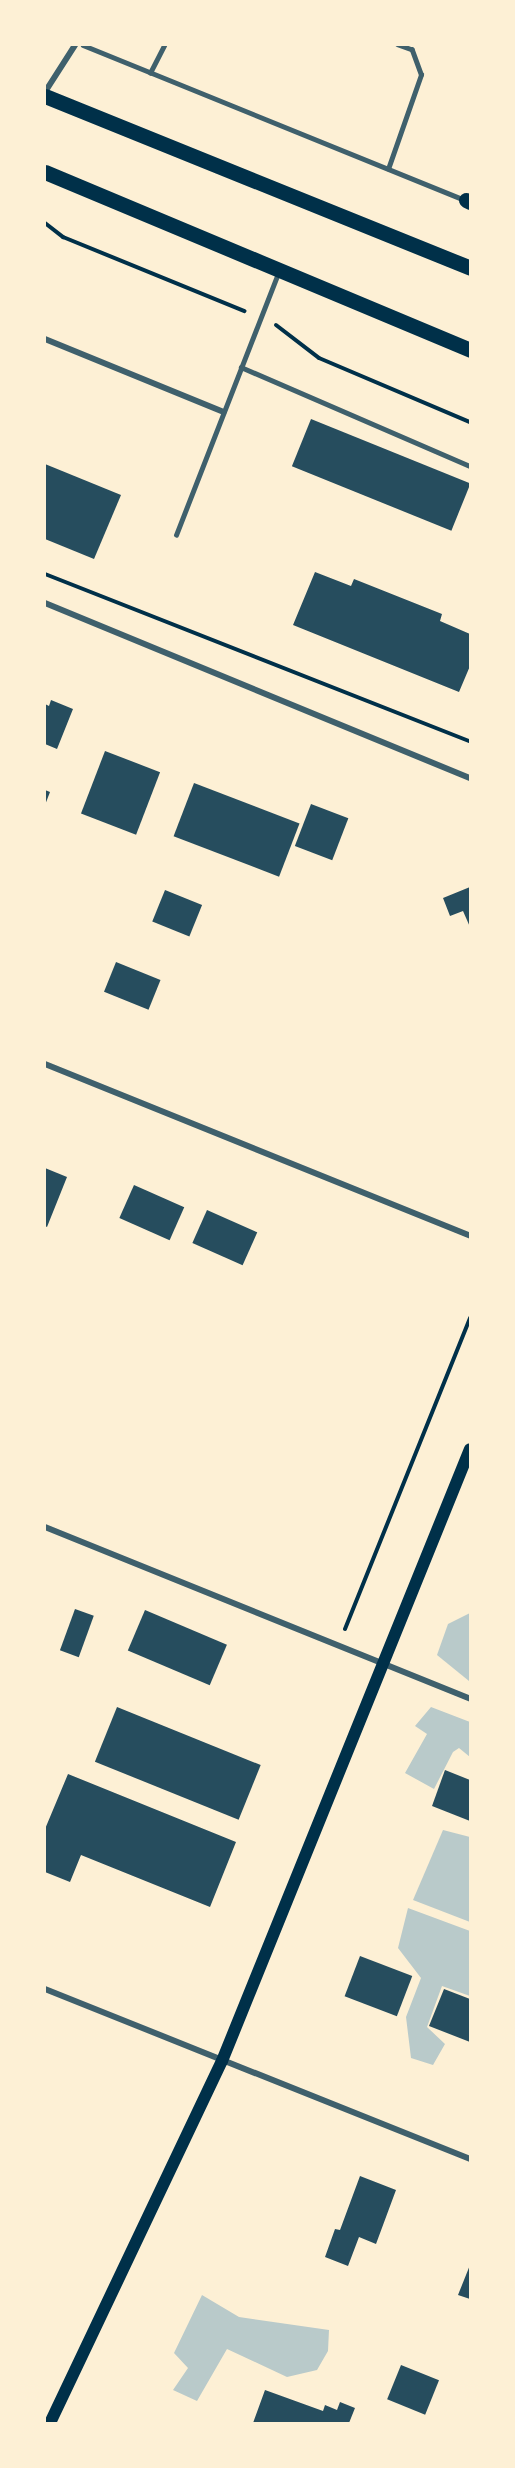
<!DOCTYPE html>
<style>
body{margin:0}
#map{position:relative;width:515px;height:2468px;overflow:hidden;background:#fdf0d5;font-family:Roboto,sans-serif}
div>[style]{position:absolute}
[style*='--x']{left:calc(var(--x)*1px);top:calc(var(--y)*1px);width:calc(var(--w)*1px);rotate:calc(var(--a)*1deg)}
.green>*{inset:0;background:#b9caca}
.building>*{inset:0;background:#264d5e;transform-origin:0 0}
.path>*{height:4px;margin:-2px;padding:0 2px;transform-origin:2px;border-radius:2px;background:#003049}
.service>*{height:4.5px;margin:-2.25px;padding:0 2.25px;transform-origin:2.25px;border-radius:2.25px;background:#3f606c}
.minor>*{height:6px;margin:-3px;padding:0 3px;transform-origin:3px;border-radius:3px;background:#3f606c}
.secondary>*{height:12px;margin:-6px;padding:0 6px;transform-origin:6px;border-radius:6px;background:#003049}
.primary>*{height:15px;margin:-7.5px;padding:0 7.5px;transform-origin:7.5px;border-radius:7.5px;background:#003049}
span{translate:-50% -50%;white-space:nowrap;text-align:center;line-height:1.15;-webkit-text-stroke:4.5px #fdf0d5;paint-order:stroke}
.frame{position:absolute;inset:0;border:46px solid #fdf0d5;pointer-events:none}
</style>
<div id="map">
<div class="green">
<div style="clip-path:polygon(470px 1613px,470px 1680px,469px 1681px,437px 1655px,448px 1624px)"></div>
<div style="clip-path:polygon(431px 1707px,470px 1722px,470px 1757px,459px 1748px,453px 1752px,434px 1789px,405px 1773px,427px 1734px,415px 1726px)"></div>
<div style="clip-path:polygon(443px 1830px,470px 1837px,470px 1922px,413px 1900px)"></div>
<div style="clip-path:polygon(408px 1908px,470px 1931px,470px 1996px,442px 1986px,427px 2027px,445px 2044px,433px 2065px,411px 2058px,406px 2017px,421px 1978px,398px 1948px)"></div>
<div style="clip-path:polygon(202px 2295px,239px 2317px,329px 2330px,328px 2351px,317px 2370px,287px 2377px,227px 2349px,197px 2401px,173px 2390px,188px 2368px,174px 2353px)"></div>
</div>
<div class="building">
<div style="left:311px;top:419px;width:172px;height:51px;rotate:22deg"></div>
<div style="clip-path:polygon(45px 464px,121px 495px,94px 559px,45px 539px)"></div>
<div style="clip-path:polygon(315px 572px,351px 586px,354px 579px,442px 614px,440px 621px,470px 634px,470px 666px,459px 692px,293px 625px)"></div>
<div style="clip-path:polygon(51px 700px,73px 709px,57px 749px,45px 744px,45px 704px,49px 706px)"></div>
<div style="left:105px;top:751px;width:59px;height:67px;rotate:21deg"></div>
<div style="left:194px;top:783px;width:113px;height:57px;rotate:21deg"></div>
<div style="clip-path:polygon(45px 790px,50px 792px,45px 805px)"></div>
<div style="left:311px;top:804px;width:40px;height:45px;rotate:21deg"></div>
<div style="clip-path:polygon(470px 887px,470px 927px,463px 911px,450px 916px,443px 898px)"></div>
<div style="left:165px;top:890px;width:40px;height:34px;rotate:22deg"></div>
<div style="left:116px;top:962px;width:48px;height:32px;rotate:22deg"></div>
<div style="clip-path:polygon(45px 1168px,67px 1177px,47px 1227px,45px 1226px)"></div>
<div style="left:134px;top:1185px;width:55px;height:36px;rotate:24deg"></div>
<div style="left:207px;top:1210px;width:55px;height:36px;rotate:24deg"></div>
<div style="left:75px;top:1609px;width:20px;height:44px;rotate:20deg"></div>
<div style="left:145px;top:1610px;width:89px;height:44px;rotate:23deg"></div>
<div style="left:117px;top:1707px;width:155px;height:59px;rotate:22deg"></div>
<div style="clip-path:polygon(445px 1770px,470px 1780px,470px 1821px,432px 1806px)"></div>
<div style="clip-path:polygon(68px 1774px,236px 1842px,210px 1907px,81px 1855px,70px 1882px,45px 1872px,45px 1829px)"></div>
<div style="left:360px;top:1956px;width:56px;height:43px;rotate:21deg"></div>
<div style="clip-path:polygon(444px 1989px,470px 1999px,470px 2042px,429px 2026px)"></div>
<div style="clip-path:polygon(360px 2176px,396px 2190px,376px 2244px,359px 2237px,348px 2266px,325px 2257px,335px 2229px,340px 2230px)"></div>
<div style="clip-path:polygon(470px 2265px,470px 2299px,458px 2295px)"></div>
<div style="left:401px;top:2365px;width:41px;height:37px;rotate:22deg"></div>
<div style="clip-path:polygon(265px 2390px,323px 2411px,325px 2405px,337px 2410px,340px 2402px,355px 2408px,349px 2423px,253px 2423px)"></div>
</div>
<div class="path">
<div style="--x:45;--y:223;--w:23;--a:38"></div>
<div style="--x:63;--y:237;--w:196;--a:22.2"></div>
<div style="--x:276;--y:325;--w:54;--a:37.5"></div>
<div style="--x:319;--y:358;--w:164;--a:23"></div>
<div style="--x:45;--y:574;--w:457;--a:21.5"></div>
<div style="--x:345;--y:1629;--w:335;--a:-68.1"></div>
</div>
<div class="service">
<div style="--x:83;--y:45;--w:410;--a:22.1"></div>
<div style="--x:150;--y:73;--w:31;--a:-63"></div>
<div style="--x:388;--y:169;--w:100;--a:-70.7"></div>
<div style="--x:421;--y:75;--w:27;--a:-110"></div>
<div style="--x:412;--y:50;--w:15;--a:-160"></div>
<div style="--x:241;--y:367;--w:249;--a:23.4"></div>
<div style="--x:176;--y:535;--w:281;--a:-68.7"></div>
</div>
<div class="minor">
<div style="--x:45;--y:92;--w:56;--a:-57.4"></div>
<div style="--x:45;--y:339;--w:193;--a:22.2"></div>
<div style="--x:45;--y:603;--w:460;--a:22.4"></div>
<div style="--x:45;--y:1064;--w:458;--a:22"></div>
<div style="--x:45;--y:1527;--w:458;--a:22"></div>
<div style="--x:45;--y:1989;--w:458;--a:21.8"></div>
</div>
<div class="secondary">
<div style="--x:50;--y:2423;--w:401;--a:-64.6"></div>
<div style="--x:222;--y:2061;--w:660;--a:-67.94"></div>
</div>
<div class="primary">
<div style="--x:45;--y:96;--w:458;--a:22"></div>
<div style="--x:45;--y:172;--w:461;--a:22.7"></div>
<div style="--x:466;--y:200;--w:4;--a:27"></div>
</div>
<div class="frame"></div>
</div>
